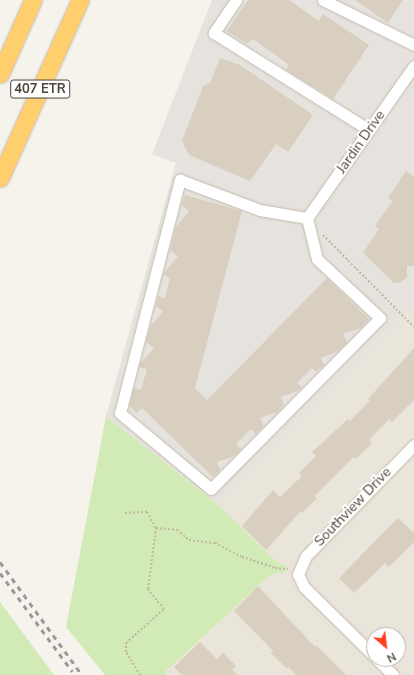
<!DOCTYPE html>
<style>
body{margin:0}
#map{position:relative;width:414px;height:675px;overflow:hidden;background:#f6f3ec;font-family:"Nunito Sans",sans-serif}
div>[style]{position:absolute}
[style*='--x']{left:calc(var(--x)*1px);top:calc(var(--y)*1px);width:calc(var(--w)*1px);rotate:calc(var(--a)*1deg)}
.residential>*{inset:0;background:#eae5da}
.industrial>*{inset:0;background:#e6e2dd}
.green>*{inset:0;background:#d2eab5}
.building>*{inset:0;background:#d8cfc1}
.path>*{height:2px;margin-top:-1px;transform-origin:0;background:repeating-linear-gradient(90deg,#c4b79f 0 2px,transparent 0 4px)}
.roads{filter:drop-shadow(0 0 1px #c2bbae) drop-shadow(0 0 1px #c2bbae)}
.minor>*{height:11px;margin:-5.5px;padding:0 5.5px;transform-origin:5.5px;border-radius:5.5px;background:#fff}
.highway>*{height:17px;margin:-8.5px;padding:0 8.5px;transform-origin:8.5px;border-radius:8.5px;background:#ffcf6e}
.rail>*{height:3px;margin-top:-1.5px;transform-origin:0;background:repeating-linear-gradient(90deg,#9a9a9a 0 5px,transparent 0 10px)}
span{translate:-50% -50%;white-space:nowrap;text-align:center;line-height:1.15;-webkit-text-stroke:4px #fff;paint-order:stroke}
.shield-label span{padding:1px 3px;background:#fff;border:1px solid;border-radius:3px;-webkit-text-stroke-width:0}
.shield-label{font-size:13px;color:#4b4439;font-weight:700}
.street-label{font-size:14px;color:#4b4439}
.north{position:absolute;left:366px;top:627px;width:40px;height:40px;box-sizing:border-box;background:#fff;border:1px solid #b7b4b0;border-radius:50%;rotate:152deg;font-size:11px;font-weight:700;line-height:16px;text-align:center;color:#4b4439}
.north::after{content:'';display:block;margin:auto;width:14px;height:18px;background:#fc3f1d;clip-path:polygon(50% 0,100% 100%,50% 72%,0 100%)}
</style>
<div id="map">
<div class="residential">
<div style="clip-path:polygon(evenodd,414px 304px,414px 675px,166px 675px,166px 671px,270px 575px,285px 571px,286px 565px,277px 562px,216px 503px,414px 304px,374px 635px,398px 635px,398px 659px,374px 659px,374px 635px)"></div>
</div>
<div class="industrial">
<div style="clip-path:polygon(212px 0,414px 0,414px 304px,216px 503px,106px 416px,176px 163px,152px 154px)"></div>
</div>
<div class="green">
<div style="clip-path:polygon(106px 416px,216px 503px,277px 562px,286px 565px,285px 572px,270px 575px,166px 671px,166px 675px,105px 675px,66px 627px)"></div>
<div style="clip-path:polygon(0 602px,54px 675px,0 675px)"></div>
</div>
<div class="building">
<div style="clip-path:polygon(248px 0,289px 0,319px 21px,323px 14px,369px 45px,333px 99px,286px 70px,289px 65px,253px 39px,247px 44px,227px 31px)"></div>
<div style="clip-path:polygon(355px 0,403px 0,388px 23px)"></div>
<div style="clip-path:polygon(220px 58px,240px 65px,313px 115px,288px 152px,276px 144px,250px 181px,189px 155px,182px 141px,203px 86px,210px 83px)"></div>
<div style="clip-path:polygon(406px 171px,414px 177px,414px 266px,407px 266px,407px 277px,400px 283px,394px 283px,363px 253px,379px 229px,375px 226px,393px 201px,388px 198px)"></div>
<div style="clip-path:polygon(185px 195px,242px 211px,195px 388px,207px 400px,327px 278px,369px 319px,361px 328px,343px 334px,347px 342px,338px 351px,321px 358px,324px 365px,316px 372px,312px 368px,297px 383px,302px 387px,298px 391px,281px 397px,284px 405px,277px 412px,260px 418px,263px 426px,256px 434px,251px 429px,236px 444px,241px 449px,234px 456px,217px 462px,220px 470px,213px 477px,142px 408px,137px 413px,130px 406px,134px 388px,141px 390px,147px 369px,139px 367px,139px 365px,154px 348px,146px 342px,150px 327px,163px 311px,156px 306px,158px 296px,165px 298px,170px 278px,163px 274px,178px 256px,170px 250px,176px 227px,189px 211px,182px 205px)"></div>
<div style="clip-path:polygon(414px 348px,414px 400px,392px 422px,389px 419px,369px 440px,372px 443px,356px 459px,354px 457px,315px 496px,317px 498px,302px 513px,300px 512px,266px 550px,242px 526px,273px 490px,280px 497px,302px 476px,299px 473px,316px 456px,312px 452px,348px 419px,350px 421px,370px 400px,368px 399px)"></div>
<div style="clip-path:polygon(398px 518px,414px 533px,414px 542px,389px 567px,385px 563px,354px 593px,339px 578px)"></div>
<div style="clip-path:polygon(258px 586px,315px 647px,316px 645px,346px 675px,296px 675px,288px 667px,287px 669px,271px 653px,273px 651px,234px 611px)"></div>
<div style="clip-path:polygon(200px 642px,217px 659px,223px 653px,236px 666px,232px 670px,238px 675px,182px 675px,174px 667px)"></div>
</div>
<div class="path">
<div style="--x:323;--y:235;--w:129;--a:45.3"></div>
<div style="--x:125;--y:513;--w:22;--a:-3"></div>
<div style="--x:147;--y:512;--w:18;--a:61"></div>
<div style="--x:156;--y:528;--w:21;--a:5"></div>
<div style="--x:177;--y:530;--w:16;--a:40"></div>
<div style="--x:189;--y:540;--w:26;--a:7"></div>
<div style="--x:215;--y:543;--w:30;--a:27"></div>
<div style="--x:242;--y:557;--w:35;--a:18"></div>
<div style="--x:275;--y:568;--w:13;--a:4"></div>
<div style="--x:140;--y:675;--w:27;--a:-121"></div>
<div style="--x:126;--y:652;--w:9;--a:-90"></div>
<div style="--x:126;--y:643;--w:51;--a:-41.8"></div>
<div style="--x:164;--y:609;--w:26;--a:-129"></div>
<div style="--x:148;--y:589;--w:62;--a:-82.5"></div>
</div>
<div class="roads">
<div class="minor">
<div style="--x:236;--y:0;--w:40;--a:124"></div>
<div style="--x:214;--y:33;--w:183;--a:32"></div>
<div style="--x:323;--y:0;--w:102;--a:26.3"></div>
<div style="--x:180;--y:180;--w:85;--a:20.6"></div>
<div style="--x:260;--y:210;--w:48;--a:9.7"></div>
<div style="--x:307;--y:218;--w:42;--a:76.3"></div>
<div style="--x:317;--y:259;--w:86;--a:43.1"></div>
<div style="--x:380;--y:318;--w:240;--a:134.7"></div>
<div style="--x:211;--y:489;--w:119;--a:-140.1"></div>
<div style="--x:120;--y:413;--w:241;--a:-75.6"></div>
<div style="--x:307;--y:218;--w:186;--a:-54.9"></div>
<div style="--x:374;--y:656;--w:98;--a:-135.4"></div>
<div style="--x:304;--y:587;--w:14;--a:-115"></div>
<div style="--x:298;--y:574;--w:20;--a:-66"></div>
<div style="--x:306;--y:556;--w:155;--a:-45.8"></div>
<div style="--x:377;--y:659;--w:23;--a:45"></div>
</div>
<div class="highway">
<div style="--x:0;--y:74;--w:81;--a:-66"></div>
<div style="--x:0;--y:178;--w:195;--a:-65.8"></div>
</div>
</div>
<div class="rail">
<div style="--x:0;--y:562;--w:140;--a:54"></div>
<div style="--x:0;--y:573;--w:122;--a:53.7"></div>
</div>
<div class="shield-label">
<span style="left:40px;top:89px">407 ETR</span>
</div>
<div class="street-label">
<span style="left:361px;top:142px;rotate:-55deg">Jardin Drive</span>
<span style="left:353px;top:507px;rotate:-46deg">Southview Drive</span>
</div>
<div class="north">N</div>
</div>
